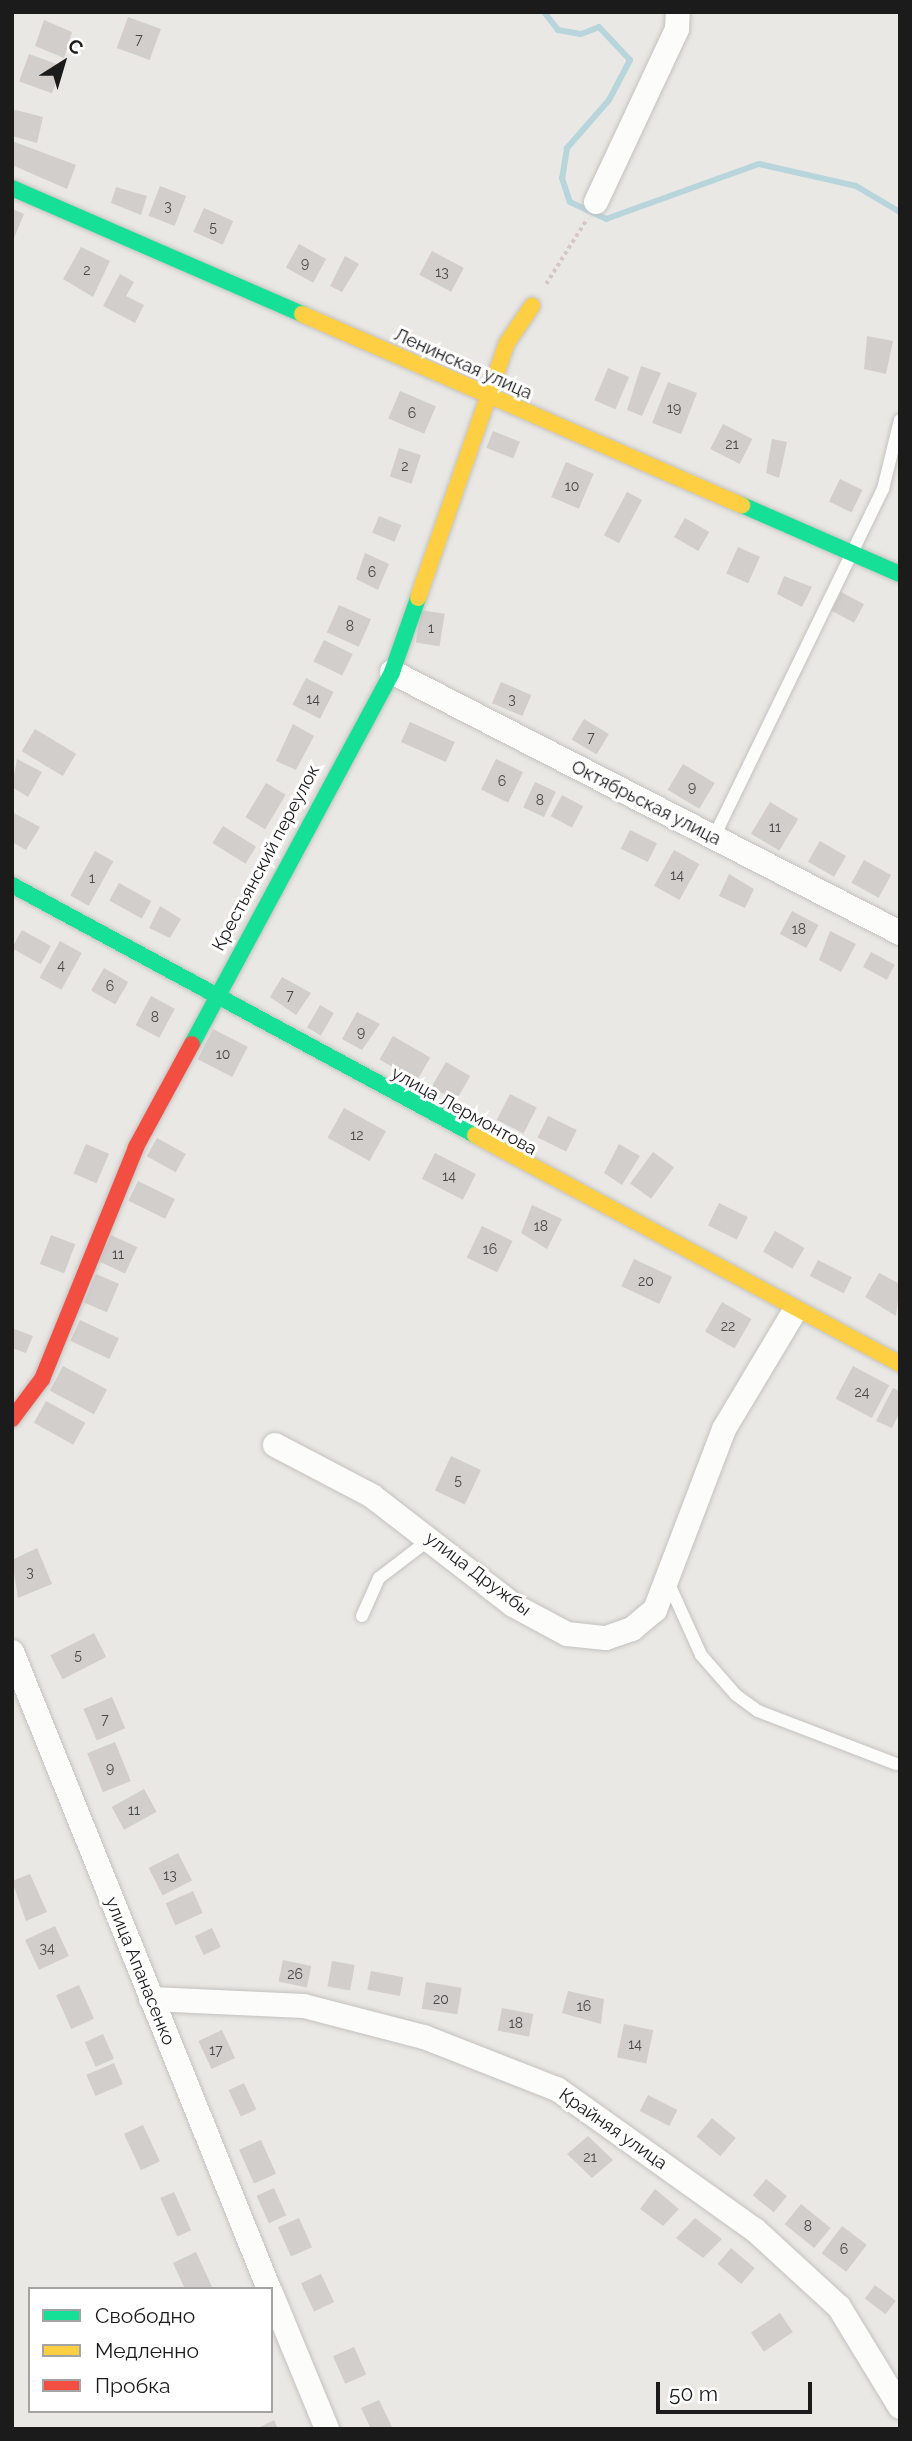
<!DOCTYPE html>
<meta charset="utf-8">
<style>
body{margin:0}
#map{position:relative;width:912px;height:2441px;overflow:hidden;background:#eae8e4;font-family:Raleway,sans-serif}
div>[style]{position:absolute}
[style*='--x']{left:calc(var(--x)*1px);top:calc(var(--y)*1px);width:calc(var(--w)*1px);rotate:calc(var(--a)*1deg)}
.stream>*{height:6px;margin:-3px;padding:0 3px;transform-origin:3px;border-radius:3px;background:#b8d5dc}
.building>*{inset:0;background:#d1cecb;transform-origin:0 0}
.path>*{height:3.5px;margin-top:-1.75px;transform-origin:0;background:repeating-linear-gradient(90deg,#d4c7c5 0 3.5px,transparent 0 7px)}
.roads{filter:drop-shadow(0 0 2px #c2c2c0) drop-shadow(0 0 2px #c2c2c0)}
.lane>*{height:12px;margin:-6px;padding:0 6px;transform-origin:6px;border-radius:6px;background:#fcfcfb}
.street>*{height:24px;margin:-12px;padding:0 12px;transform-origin:12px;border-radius:12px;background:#fcfcfb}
.fast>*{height:16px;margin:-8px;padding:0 8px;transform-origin:8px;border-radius:8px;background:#16e098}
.slow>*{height:16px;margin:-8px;padding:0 8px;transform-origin:8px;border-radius:8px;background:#ffcf43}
.jam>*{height:16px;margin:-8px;padding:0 8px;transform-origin:8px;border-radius:8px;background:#f24e42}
span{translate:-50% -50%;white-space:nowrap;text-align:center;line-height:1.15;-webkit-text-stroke:6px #fff;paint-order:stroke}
.number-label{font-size:14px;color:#484847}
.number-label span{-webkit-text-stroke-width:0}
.street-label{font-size:18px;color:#1b1b1b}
.frame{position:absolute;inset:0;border:14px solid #1b1b1b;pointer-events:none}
.legend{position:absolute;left:28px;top:2287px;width:245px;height:126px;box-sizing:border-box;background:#fff;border:2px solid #a4a4a4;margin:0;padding:9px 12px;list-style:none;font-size:21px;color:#1b1b1b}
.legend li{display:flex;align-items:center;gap:14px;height:35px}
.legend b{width:35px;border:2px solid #a4a4a4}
.north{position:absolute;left:28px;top:28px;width:70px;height:70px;-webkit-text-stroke:5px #fff;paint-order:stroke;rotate:37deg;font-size:19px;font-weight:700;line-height:28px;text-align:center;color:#1b1b1b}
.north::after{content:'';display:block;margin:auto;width:24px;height:32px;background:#1b1b1b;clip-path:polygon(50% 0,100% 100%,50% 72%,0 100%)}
.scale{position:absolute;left:656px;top:2382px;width:156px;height:32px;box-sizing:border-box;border:4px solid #1b1b1b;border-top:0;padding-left:9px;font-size:21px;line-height:24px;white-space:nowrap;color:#1b1b1b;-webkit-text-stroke:5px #fff;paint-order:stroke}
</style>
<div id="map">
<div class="stream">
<div style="--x:544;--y:12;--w:23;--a:52"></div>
<div style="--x:558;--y:30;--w:23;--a:10"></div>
<div style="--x:581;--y:34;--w:19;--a:-21"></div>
<div style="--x:599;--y:27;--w:45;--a:46.8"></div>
<div style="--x:630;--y:60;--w:45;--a:117.7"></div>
<div style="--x:609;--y:100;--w:64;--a:131.2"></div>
<div style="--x:567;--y:148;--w:30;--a:99"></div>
<div style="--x:562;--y:178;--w:25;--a:72"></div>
<div style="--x:570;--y:202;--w:40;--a:25"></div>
<div style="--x:606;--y:219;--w:163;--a:-19.8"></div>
<div style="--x:759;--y:164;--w:99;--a:12.8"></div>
<div style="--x:856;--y:186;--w:51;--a:30.6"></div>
</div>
<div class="building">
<div style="left:128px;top:17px;width:35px;height:33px;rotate:20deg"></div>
<div style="clip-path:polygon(44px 20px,72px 32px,64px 58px,35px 46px)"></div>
<div style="left:29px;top:54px;width:35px;height:29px;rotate:20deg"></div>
<div style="clip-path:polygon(12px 109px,43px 117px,37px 143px,12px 136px)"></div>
<div style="clip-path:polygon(12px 141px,76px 165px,67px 189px,12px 165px)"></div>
<div style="left:160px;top:186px;width:28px;height:32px;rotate:21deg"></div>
<div style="clip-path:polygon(116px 187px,147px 196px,141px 215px,111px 203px)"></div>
<div style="left:204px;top:208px;width:32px;height:26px;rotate:24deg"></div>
<div style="clip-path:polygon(12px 209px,24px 214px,12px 243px)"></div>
<div style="left:299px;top:244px;width:31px;height:27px;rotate:29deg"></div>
<div style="clip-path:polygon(81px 247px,110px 261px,93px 297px,63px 279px)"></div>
<div style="left:432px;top:251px;width:36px;height:27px;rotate:28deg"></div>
<div style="clip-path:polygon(345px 256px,359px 264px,342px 292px,330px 286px)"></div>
<div style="clip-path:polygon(120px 274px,134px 282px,126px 296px,144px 305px,135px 323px,103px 306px)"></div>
<div style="clip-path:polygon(867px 336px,893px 341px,886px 374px,864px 369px)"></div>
<div style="clip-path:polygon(641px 366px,661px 373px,642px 416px,627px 410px)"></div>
<div style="left:608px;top:368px;width:23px;height:35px;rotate:23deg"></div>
<div style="left:668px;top:382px;width:31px;height:44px;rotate:21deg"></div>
<div style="left:400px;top:391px;width:39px;height:30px;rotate:23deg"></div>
<div style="left:723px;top:424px;width:33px;height:28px;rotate:27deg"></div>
<div style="left:493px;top:431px;width:29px;height:18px;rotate:22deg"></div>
<div style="clip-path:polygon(772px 439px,787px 442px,779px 478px,766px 473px)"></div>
<div style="left:399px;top:448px;width:23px;height:30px;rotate:18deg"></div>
<div style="left:566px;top:462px;width:30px;height:38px;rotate:23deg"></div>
<div style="left:840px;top:479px;width:25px;height:25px;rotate:26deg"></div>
<div style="left:627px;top:492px;width:17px;height:49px;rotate:28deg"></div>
<div style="left:379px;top:516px;width:24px;height:18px;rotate:22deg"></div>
<div style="left:685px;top:518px;width:28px;height:22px;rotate:30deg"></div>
<div style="left:738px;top:547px;width:24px;height:29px;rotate:24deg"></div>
<div style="clip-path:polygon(365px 553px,389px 564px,378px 590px,356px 579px)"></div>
<div style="clip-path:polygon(784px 576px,812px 587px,802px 607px,777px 594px)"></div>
<div style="left:841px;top:592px;width:26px;height:21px;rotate:28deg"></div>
<div style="left:339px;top:605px;width:35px;height:30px;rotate:24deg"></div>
<div style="left:421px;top:610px;width:24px;height:33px;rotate:9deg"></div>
<div style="left:324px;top:640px;width:32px;height:24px;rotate:26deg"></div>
<div style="left:306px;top:678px;width:31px;height:30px;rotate:27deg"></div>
<div style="left:501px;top:682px;width:33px;height:23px;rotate:23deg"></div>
<div style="left:584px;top:719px;width:29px;height:24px;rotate:31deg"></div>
<div style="left:410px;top:722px;width:49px;height:22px;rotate:24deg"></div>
<div style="clip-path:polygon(293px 724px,314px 736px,296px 770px,276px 761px)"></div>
<div style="left:35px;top:729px;width:48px;height:26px;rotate:31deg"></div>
<div style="clip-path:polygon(17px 759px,42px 772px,28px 797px,12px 787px)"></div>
<div style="left:496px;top:759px;width:30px;height:34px;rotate:26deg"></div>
<div style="left:683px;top:764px;width:37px;height:30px;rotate:31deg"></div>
<div style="left:535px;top:782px;width:23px;height:28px;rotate:25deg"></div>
<div style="left:266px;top:783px;width:23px;height:40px;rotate:31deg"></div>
<div style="left:562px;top:795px;width:24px;height:24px;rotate:28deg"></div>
<div style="left:770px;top:802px;width:33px;height:37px;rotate:31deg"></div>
<div style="clip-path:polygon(12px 812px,40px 827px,26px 850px,12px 842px)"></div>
<div style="left:223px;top:826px;width:39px;height:20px;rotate:32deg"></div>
<div style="left:630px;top:830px;width:30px;height:21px;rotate:26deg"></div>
<div style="left:820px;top:841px;width:30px;height:24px;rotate:30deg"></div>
<div style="left:674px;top:850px;width:29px;height:41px;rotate:29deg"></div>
<div style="left:95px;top:851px;width:21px;height:51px;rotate:29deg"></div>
<div style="left:864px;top:860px;width:31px;height:26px;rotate:29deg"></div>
<div style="clip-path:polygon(729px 874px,754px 889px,745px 908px,719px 896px)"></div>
<div style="left:119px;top:883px;width:37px;height:20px;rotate:29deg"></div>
<div style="clip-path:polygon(160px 906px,181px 919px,170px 938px,149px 928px)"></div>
<div style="left:792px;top:911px;width:30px;height:26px;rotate:28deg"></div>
<div style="left:22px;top:930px;width:33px;height:21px;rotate:29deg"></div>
<div style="clip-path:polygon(830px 931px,856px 944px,841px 972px,819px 960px)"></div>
<div style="left:60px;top:941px;width:25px;height:42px;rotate:29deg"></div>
<div style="left:871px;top:952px;width:27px;height:17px;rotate:28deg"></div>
<div style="left:104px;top:968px;width:28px;height:26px;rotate:30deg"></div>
<div style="clip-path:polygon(282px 977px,311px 993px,296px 1015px,270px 997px)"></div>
<div style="left:151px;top:996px;width:27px;height:33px;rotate:28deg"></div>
<div style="left:320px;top:1005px;width:16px;height:26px;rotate:30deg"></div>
<div style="clip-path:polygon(357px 1012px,380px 1024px,362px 1050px,342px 1039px)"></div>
<div style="left:213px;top:1029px;width:39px;height:34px;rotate:27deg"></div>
<div style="left:393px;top:1036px;width:43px;height:27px;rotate:30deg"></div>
<div style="left:446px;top:1062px;width:28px;height:29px;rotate:30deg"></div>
<div style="left:510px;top:1094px;width:30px;height:29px;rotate:27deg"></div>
<div style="left:344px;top:1108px;width:48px;height:34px;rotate:29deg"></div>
<div style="left:548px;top:1116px;width:32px;height:24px;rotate:26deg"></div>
<div style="left:157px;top:1138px;width:33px;height:21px;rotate:29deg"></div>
<div style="left:86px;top:1144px;width:25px;height:32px;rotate:23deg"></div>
<div style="clip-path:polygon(619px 1144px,640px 1156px,622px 1185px,604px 1173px)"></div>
<div style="left:653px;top:1152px;width:26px;height:39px;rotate:36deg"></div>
<div style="left:435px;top:1153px;width:46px;height:29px;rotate:27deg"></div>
<div style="left:138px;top:1181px;width:41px;height:22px;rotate:26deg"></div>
<div style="left:719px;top:1203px;width:32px;height:25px;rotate:26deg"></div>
<div style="clip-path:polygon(532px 1205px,562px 1219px,547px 1249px,521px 1233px)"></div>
<div style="left:482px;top:1226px;width:34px;height:35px;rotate:26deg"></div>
<div style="left:775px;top:1231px;width:34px;height:24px;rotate:30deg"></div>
<div style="left:51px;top:1235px;width:26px;height:31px;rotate:21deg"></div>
<div style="left:111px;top:1235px;width:29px;height:29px;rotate:25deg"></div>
<div style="left:634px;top:1259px;width:42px;height:30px;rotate:25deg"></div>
<div style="left:818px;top:1260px;width:38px;height:18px;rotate:27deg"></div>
<div style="clip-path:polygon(879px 1273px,900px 1284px,896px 1316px,865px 1297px)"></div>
<div style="left:96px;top:1274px;width:25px;height:31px;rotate:23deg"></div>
<div style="left:722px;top:1302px;width:34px;height:34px;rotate:30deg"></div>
<div style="left:80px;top:1320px;width:43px;height:23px;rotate:25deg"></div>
<div style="clip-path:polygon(12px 1328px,33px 1336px,26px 1353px,12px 1348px)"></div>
<div style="left:63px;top:1366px;width:50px;height:28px;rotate:28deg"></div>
<div style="left:853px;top:1366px;width:41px;height:37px;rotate:28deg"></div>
<div style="clip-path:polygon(893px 1388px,900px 1391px,900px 1412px,892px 1428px,876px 1421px)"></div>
<div style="left:46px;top:1401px;width:45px;height:25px;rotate:29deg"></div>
<div style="left:451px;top:1456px;width:33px;height:38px;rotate:25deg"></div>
<div style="clip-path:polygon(37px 1548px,52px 1584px,18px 1598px,12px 1560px)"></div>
<div style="left:94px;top:1633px;width:27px;height:49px;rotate:63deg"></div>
<div style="left:112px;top:1697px;width:34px;height:31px;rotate:67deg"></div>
<div style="left:115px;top:1742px;width:42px;height:30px;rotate:68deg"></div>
<div style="left:144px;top:1789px;width:26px;height:37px;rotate:61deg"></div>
<div style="left:178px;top:1853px;width:31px;height:33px;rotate:63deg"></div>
<div style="clip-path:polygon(30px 1874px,47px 1912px,26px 1921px,12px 1881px)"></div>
<div style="left:193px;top:1891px;width:24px;height:30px;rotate:66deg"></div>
<div style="left:55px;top:1926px;width:33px;height:33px;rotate:65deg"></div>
<div style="left:212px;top:1928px;width:21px;height:19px;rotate:65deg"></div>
<div style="left:283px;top:1960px;width:29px;height:22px;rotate:12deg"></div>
<div style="left:332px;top:1961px;width:23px;height:26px;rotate:10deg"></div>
<div style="left:371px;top:1971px;width:33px;height:19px;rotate:11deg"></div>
<div style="left:426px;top:1982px;width:36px;height:27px;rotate:9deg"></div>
<div style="left:79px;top:1985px;width:37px;height:25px;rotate:66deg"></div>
<div style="clip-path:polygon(568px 1991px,604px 1999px,601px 2024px,562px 2013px)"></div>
<div style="left:502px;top:2008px;width:32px;height:23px;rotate:11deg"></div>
<div style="left:624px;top:2024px;width:30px;height:34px;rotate:12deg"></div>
<div style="left:222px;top:2030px;width:31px;height:26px;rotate:65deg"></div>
<div style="left:103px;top:2034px;width:27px;height:20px;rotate:66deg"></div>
<div style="left:114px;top:2063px;width:23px;height:30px;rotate:67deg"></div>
<div style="left:244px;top:2083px;width:29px;height:17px;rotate:65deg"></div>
<div style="left:648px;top:2095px;width:33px;height:18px;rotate:27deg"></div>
<div style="left:712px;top:2118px;width:31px;height:24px;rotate:40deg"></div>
<div style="left:143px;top:2125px;width:40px;height:21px;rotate:65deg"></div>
<div style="clip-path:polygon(588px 2136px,613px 2160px,592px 2178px,567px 2154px)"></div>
<div style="left:261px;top:2140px;width:37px;height:24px;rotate:66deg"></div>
<div style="left:766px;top:2179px;width:27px;height:21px;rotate:39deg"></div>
<div style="left:274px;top:2188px;width:30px;height:19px;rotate:66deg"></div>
<div style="clip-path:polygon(655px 2189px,679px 2209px,663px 2226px,640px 2209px)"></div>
<div style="left:174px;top:2192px;width:42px;height:15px;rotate:66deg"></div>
<div style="left:801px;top:2204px;width:38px;height:26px;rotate:39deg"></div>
<div style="left:299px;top:2218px;width:32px;height:23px;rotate:66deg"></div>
<div style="clip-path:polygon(695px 2218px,722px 2239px,703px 2258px,676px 2238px)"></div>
<div style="left:842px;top:2226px;width:31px;height:34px;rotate:37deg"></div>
<div style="left:731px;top:2248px;width:31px;height:21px;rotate:40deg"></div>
<div style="clip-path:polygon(196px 2252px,213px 2289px,185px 2289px,173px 2263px)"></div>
<div style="left:321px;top:2274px;width:31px;height:22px;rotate:65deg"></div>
<div style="left:875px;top:2285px;width:26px;height:17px;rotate:37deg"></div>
<div style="left:780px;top:2313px;width:23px;height:35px;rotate:56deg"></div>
<div style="left:354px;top:2347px;width:30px;height:23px;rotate:66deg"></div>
<div style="clip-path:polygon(379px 2400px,393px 2429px,371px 2429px,361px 2408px)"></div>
<div style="clip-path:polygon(274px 2420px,278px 2429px,256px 2429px)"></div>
</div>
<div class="path">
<div style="--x:546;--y:284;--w:77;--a:-57.8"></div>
</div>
<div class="roads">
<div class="lane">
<div style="--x:714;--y:837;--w:387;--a:-64.1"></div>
<div style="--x:883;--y:489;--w:71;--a:-76.2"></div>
<div style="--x:669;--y:1584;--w:78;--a:65.7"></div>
<div style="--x:701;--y:1655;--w:53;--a:48.8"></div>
<div style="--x:736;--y:1695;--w:27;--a:36"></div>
<div style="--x:758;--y:1711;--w:148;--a:21"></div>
<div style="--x:362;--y:1616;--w:42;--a:-65.9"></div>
<div style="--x:379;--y:1578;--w:64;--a:-37.4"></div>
</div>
<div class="street">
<div style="--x:596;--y:202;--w:191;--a:-64.9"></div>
<div style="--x:677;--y:29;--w:17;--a:-87"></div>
<div style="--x:392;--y:672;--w:571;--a:27.19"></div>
<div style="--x:275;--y:1445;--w:110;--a:27.7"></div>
<div style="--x:372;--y:1496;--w:178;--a:37.7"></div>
<div style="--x:513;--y:1605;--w:61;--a:28.2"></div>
<div style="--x:567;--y:1634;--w:39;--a:6"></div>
<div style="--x:606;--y:1638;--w:28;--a:-19"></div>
<div style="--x:632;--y:1629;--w:30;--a:-40"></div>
<div style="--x:655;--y:1610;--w:194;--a:-69.1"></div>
<div style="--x:724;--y:1429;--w:136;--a:-59.1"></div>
<div style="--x:12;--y:1652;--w:687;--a:68.03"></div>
<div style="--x:151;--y:1999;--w:153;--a:2.6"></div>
<div style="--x:304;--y:2006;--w:124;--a:14.5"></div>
<div style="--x:424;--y:2037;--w:143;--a:21.4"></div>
<div style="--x:557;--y:2089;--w:243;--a:35.5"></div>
<div style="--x:755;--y:2230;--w:114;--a:42.5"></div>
<div style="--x:839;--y:2307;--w:117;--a:58.6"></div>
<div style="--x:271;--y:2293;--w:147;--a:67.6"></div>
</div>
<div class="fast">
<div style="--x:12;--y:188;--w:316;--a:23.5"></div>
<div style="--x:742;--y:505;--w:172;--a:23.6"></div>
<div style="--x:12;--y:885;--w:526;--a:28.37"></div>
<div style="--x:192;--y:1044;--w:422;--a:-61.7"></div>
<div style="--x:392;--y:672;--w:78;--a:-70.6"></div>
</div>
<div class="slow">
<div style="--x:302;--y:314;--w:480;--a:23.5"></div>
<div style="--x:418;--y:598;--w:270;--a:-70.8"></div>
<div style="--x:507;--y:343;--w:45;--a:-56"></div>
<div style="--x:475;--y:1135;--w:483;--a:28.3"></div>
</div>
<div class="jam">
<div style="--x:12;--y:1419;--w:50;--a:-53.1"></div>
<div style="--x:42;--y:1379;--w:250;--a:-67.9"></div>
<div style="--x:136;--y:1147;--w:117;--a:-61.5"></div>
</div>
</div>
<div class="number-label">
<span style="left:139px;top:39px">7</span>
<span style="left:168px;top:206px">3</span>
<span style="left:213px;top:227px">5</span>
<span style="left:305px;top:263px">9</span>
<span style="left:87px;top:270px">2</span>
<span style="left:442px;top:272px">13</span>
<span style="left:674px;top:408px">19</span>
<span style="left:412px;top:413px">6</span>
<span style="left:732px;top:444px">21</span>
<span style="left:405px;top:466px">2</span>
<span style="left:572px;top:486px">10</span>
<span style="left:372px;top:572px">6</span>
<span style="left:350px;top:626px">8</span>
<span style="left:431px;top:628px">1</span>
<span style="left:313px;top:699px">14</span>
<span style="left:512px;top:699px">3</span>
<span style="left:591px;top:737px">7</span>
<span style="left:502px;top:781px">6</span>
<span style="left:692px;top:787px">9</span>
<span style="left:540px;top:800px">8</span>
<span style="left:775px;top:827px">11</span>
<span style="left:677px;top:875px">14</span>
<span style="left:92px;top:878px">1</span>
<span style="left:799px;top:929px">18</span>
<span style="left:61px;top:965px">4</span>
<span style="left:110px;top:986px">6</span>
<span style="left:290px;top:995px">7</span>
<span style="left:155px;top:1017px">8</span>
<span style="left:361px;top:1032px">9</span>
<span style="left:223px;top:1054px">10</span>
<span style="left:357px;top:1135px">12</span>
<span style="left:449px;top:1176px">14</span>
<span style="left:541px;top:1226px">18</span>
<span style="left:490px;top:1249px">16</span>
<span style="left:118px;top:1254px">11</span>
<span style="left:646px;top:1281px">20</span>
<span style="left:728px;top:1326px">22</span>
<span style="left:862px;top:1392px">24</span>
<span style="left:458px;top:1480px">5</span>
<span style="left:30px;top:1572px">3</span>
<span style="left:78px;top:1655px">5</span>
<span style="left:105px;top:1719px">7</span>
<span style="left:110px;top:1768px">9</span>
<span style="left:134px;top:1810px">11</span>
<span style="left:170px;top:1875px">13</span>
<span style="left:47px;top:1948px">34</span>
<span style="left:295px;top:1974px">26</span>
<span style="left:441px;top:1999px">20</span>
<span style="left:584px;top:2006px">16</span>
<span style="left:516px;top:2023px">18</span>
<span style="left:635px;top:2044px">14</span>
<span style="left:216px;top:2050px">17</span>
<span style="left:590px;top:2157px">21</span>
<span style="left:808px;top:2226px">8</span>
<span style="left:844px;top:2249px">6</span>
</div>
<div class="street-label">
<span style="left:463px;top:364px;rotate:24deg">Ленинская улица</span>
<span style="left:646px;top:803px;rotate:27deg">Октябрьская улица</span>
<span style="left:266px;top:858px;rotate:-62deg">Крестьянский переулок</span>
<span style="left:464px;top:1111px;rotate:29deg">улица Лермонтова</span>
<span style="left:478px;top:1574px;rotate:37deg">улица Дружбы</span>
<span style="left:140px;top:1971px;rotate:68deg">улица Апанасенко</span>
<span style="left:613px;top:2129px;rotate:35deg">Крайняя улица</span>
</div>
<div class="frame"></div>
<ul class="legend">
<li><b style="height:9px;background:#16e098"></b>Свободно</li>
<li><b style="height:9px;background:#ffcf43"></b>Медленно</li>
<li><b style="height:9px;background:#f24e42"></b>Пробка</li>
</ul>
<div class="north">С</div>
<div class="scale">50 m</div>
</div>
